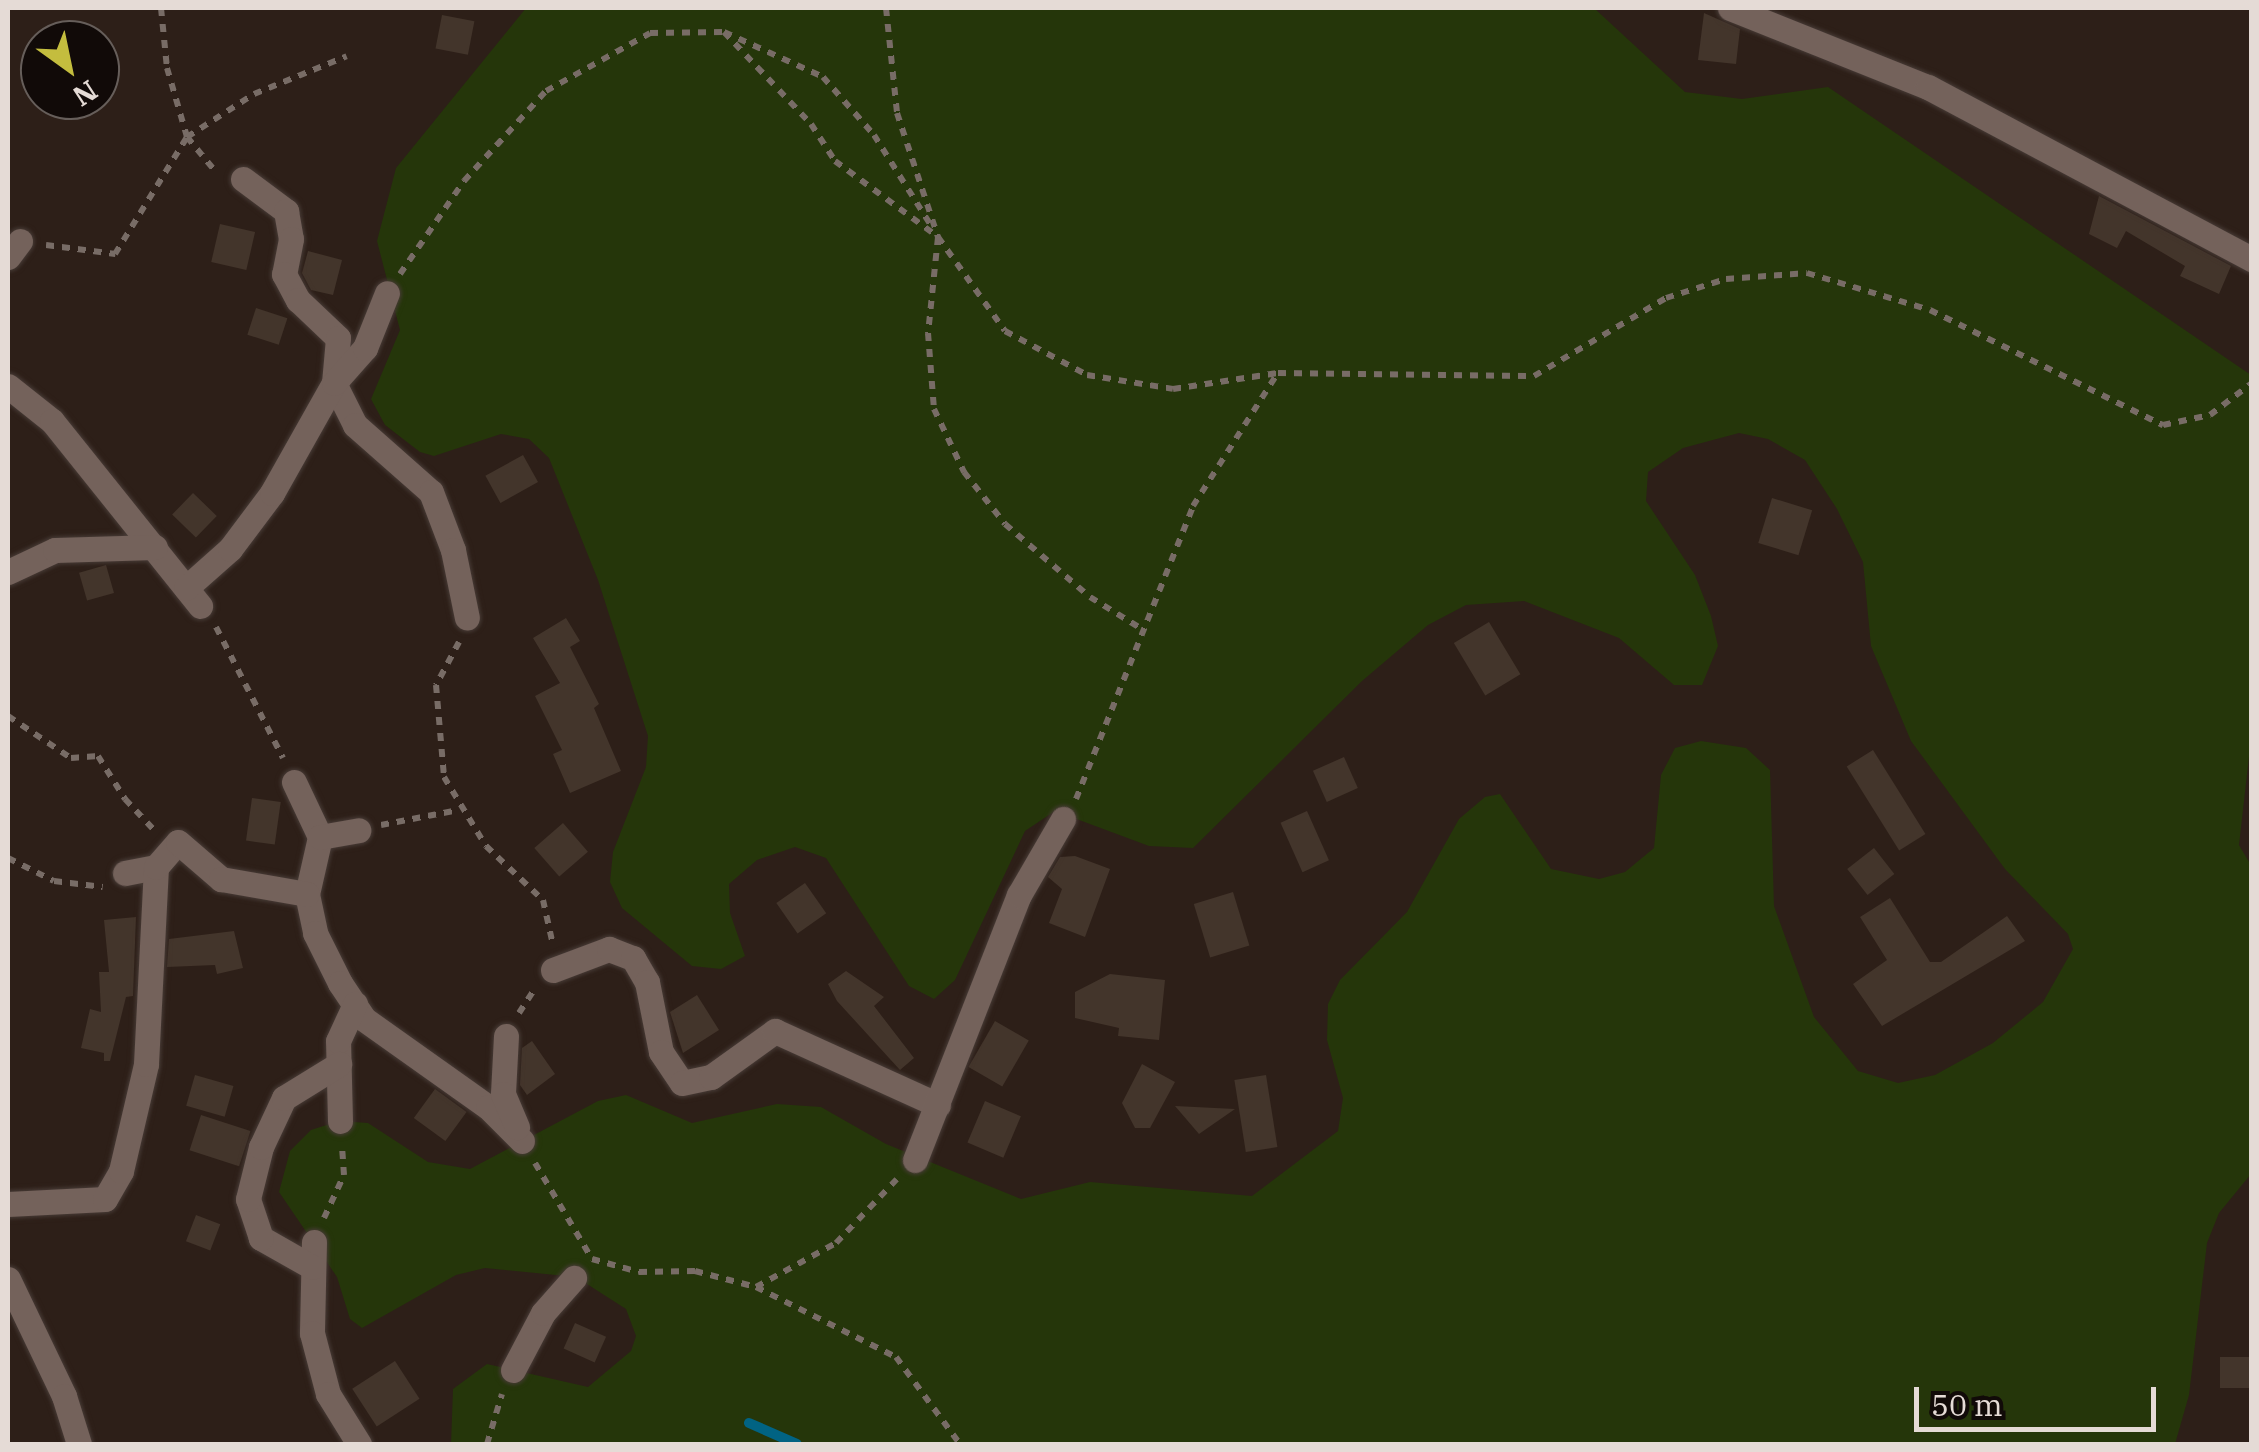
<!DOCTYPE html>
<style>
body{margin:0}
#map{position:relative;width:2259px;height:1452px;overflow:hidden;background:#2d1f18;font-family:"IBM Plex Serif",serif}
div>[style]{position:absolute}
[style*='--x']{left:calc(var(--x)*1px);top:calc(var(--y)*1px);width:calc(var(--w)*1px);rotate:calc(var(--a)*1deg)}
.green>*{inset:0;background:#25360a}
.stream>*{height:10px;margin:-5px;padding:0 5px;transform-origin:5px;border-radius:5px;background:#016383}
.building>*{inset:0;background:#43352b;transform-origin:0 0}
.path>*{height:6px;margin-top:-3px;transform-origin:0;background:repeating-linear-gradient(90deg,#786c66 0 8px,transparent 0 16px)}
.roads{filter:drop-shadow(0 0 2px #473b36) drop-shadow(0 0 2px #473b36)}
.street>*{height:25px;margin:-12.5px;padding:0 12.5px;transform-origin:12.5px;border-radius:12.5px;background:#74625b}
span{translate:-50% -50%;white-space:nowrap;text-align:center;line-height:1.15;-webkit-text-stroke:10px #110a08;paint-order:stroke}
.frame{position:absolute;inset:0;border:10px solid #e5dbd6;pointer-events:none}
.north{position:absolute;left:20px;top:20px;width:100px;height:100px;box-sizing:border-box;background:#110a08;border:2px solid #665e5a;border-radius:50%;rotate:147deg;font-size:28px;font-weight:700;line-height:40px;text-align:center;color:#e5dbd6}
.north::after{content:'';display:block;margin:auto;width:35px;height:45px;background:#c4bd3e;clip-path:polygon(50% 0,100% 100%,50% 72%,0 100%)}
.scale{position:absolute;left:1914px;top:1387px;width:242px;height:45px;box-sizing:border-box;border:5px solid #e5dbd6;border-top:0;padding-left:12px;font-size:30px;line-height:35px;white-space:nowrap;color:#e5dbd6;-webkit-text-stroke:8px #110a08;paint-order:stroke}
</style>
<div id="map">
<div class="green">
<div style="clip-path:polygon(526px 8px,1594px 8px,1685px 92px,1742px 99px,1828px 87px,2251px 375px,2252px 730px,2239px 845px,2252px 867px,2251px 1174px,2219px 1213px,2207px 1243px,2189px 1395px,2175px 1444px,451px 1444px,453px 1389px,487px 1364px,588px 1387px,631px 1351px,636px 1336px,626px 1309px,576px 1277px,485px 1268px,456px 1275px,362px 1328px,350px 1319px,337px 1277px,279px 1192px,290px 1151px,311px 1130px,339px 1121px,368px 1123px,428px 1162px,470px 1169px,598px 1101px,626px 1095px,692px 1123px,777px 1104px,821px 1107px,886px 1144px,1021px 1199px,1090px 1182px,1252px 1196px,1338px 1131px,1343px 1098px,1327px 1040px,1328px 1004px,1340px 980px,1407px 912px,1459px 819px,1485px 797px,1500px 794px,1551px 869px,1599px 879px,1625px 872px,1654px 848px,1661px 775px,1675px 748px,1701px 741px,1746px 748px,1770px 770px,1774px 906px,1814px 1017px,1858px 1071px,1898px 1083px,1935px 1075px,1993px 1043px,2043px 1002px,2073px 949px,2068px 934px,2005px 869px,1911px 741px,1871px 646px,1863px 562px,1837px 509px,1805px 460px,1768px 439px,1739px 433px,1683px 448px,1648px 472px,1646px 501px,1695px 575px,1711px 616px,1718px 646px,1702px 685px,1674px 685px,1619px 638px,1524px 601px,1466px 605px,1428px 625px,1362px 681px,1193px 848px,1149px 846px,1055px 811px,1025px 831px,955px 980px,934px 999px,909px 986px,826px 858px,795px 847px,757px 860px,729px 884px,730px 913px,745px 956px,721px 969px,692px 966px,622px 908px,610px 882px,613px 852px,646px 767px,648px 736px,598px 580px,549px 458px,529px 439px,501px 434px,434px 456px,420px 452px,385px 425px,371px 399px,400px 330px,377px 241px,396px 168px)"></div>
</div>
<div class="stream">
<div style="--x:749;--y:1423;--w:52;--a:23.6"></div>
</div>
<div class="building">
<div style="clip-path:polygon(1704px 13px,1740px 29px,1736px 64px,1698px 60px)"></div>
<div style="left:442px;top:15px;width:33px;height:34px;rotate:11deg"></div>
<div style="clip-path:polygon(2099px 196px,2231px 266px,2219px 294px,2180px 276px,2185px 266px,2126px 231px,2117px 248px,2089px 234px)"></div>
<div style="left:220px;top:224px;width:36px;height:39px;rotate:13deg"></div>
<div style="clip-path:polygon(308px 251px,342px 260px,333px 295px,311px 290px,302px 273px)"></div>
<div style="left:256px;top:308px;width:33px;height:28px;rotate:18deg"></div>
<div style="left:523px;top:455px;width:31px;height:43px;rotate:61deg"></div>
<div style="left:193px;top:493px;width:33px;height:30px;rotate:44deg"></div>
<div style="left:1772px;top:498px;width:42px;height:47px;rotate:17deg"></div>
<div style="left:106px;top:565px;width:29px;height:28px;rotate:74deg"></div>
<div style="clip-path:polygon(566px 618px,580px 641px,570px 647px,599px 704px,594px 708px,621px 771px,570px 793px,553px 754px,562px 750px,535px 696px,560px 683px,533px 638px)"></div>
<div style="left:1489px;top:622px;width:61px;height:41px;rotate:59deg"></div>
<div style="left:1873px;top:750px;width:99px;height:31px;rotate:58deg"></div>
<div style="left:1344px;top:757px;width:34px;height:34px;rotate:66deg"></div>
<div style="left:252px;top:798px;width:29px;height:43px;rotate:8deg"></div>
<div style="left:1307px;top:811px;width:54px;height:29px;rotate:66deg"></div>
<div style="left:563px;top:823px;width:38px;height:38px;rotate:49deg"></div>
<div style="left:1874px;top:848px;width:33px;height:34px;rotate:52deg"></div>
<div style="clip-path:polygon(1075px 856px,1110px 869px,1085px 937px,1049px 923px,1062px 889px,1048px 877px,1060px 857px)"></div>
<div style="left:805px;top:883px;width:37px;height:35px;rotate:55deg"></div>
<div style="left:1233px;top:892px;width:56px;height:41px;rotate:73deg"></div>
<div style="clip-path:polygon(1890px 898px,1930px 962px,1941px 962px,2007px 916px,2025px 941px,1882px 1026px,1853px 984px,1887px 960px,1860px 917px)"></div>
<div style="clip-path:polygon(136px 917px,133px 996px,126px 997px,110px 1061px,104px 1061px,104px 1053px,81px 1048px,90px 1009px,101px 1012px,99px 972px,109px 972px,104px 920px)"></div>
<div style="clip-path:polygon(234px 931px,243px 968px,217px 974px,215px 965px,167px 967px,169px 939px)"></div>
<div style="clip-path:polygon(846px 971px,884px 997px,874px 1006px,914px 1058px,900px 1070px,837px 1001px,828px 984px)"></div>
<div style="clip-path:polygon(1110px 974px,1165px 980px,1159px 1040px,1118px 1036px,1119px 1028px,1075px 1018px,1075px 992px)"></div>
<div style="clip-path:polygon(697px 995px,719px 1030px,683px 1053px,670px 1012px)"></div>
<div style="left:995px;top:1021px;width:39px;height:53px;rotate:30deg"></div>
<div style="clip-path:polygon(532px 1041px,555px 1074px,527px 1095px,520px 1085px,522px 1048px)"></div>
<div style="clip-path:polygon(1142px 1064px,1175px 1082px,1150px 1128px,1135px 1128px,1122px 1103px)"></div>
<div style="left:195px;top:1075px;width:40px;height:32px;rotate:16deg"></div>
<div style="left:1266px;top:1075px;width:73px;height:32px;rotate:81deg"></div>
<div style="left:435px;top:1089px;width:39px;height:36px;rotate:36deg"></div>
<div style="left:985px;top:1101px;width:39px;height:45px;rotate:23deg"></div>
<div style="clip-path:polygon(1175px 1106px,1235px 1109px,1199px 1134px)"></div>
<div style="left:201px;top:1115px;width:52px;height:37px;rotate:18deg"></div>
<div style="left:196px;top:1215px;width:26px;height:28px;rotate:21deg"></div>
<div style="left:575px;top:1323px;width:34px;height:28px;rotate:24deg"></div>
<div style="left:2252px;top:1357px;width:31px;height:32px;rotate:90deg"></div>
<div style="left:395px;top:1361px;width:45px;height:51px;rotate:57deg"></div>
</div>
<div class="path">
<div style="--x:161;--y:8;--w:60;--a:84.3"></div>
<div style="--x:167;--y:68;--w:72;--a:73.8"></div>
<div style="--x:187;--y:137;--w:45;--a:50.4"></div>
<div style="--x:886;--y:8;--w:106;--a:84"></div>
<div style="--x:897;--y:113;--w:131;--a:71.7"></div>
<div style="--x:938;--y:237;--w:115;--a:54.5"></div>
<div style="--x:1005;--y:331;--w:93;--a:28.2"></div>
<div style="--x:1087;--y:375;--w:87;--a:9.2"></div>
<div style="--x:1173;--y:389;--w:106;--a:-8.7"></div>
<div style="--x:1278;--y:373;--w:256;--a:0.7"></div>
<div style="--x:1534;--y:376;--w:153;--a:-30.6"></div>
<div style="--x:1666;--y:298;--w:63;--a:-17.6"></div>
<div style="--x:1726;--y:279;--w:81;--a:-4.2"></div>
<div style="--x:1807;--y:273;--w:128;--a:16.7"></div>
<div style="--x:1930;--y:310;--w:260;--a:26.3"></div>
<div style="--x:2163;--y:425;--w:48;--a:-12"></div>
<div style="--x:2210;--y:415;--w:53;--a:-37.3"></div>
<div style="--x:724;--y:32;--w:127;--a:46.6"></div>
<div style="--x:811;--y:124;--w:44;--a:57"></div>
<div style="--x:835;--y:161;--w:128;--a:36.4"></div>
<div style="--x:938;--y:237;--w:97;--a:95.9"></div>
<div style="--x:928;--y:333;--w:76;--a:85.5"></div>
<div style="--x:934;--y:409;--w:70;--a:64.5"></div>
<div style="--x:964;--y:472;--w:66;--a:51.7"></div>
<div style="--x:1005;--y:524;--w:112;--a:40.7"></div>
<div style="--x:1090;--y:597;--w:65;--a:31.7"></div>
<div style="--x:46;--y:245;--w:70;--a:7.4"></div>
<div style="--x:115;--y:254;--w:137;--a:-58.4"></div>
<div style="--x:187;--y:137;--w:80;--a:-32.7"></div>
<div style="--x:254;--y:94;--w:100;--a:-22.2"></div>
<div style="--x:400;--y:274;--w:113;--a:-55.5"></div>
<div style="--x:464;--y:181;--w:122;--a:-47.7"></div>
<div style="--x:546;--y:91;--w:119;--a:-29.1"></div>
<div style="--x:650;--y:33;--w:74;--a:-0.8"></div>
<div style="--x:724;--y:32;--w:109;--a:24.4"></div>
<div style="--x:823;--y:77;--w:77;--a:48.7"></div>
<div style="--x:874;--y:135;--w:109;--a:57.8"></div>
<div style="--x:216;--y:627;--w:147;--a:62.9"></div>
<div style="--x:459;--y:642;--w:49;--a:118.1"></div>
<div style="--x:436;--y:685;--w:92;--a:85"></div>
<div style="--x:444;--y:777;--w:81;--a:58.7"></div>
<div style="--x:486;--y:846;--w:79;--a:43.5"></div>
<div style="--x:543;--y:900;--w:46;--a:77.5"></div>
<div style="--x:8;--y:716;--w:76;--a:33.7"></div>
<div style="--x:71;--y:758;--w:27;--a:-4"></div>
<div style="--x:98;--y:756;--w:51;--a:57.9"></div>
<div style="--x:125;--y:799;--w:44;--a:46.8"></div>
<div style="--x:1076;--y:799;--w:315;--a:-68.2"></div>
<div style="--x:1193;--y:506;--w:156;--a:-57.5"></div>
<div style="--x:381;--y:825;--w:79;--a:-10.9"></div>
<div style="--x:8;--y:858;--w:51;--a:26.6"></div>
<div style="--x:54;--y:881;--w:49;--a:7"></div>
<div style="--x:519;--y:1013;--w:27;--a:-57"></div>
<div style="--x:535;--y:1163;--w:112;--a:59.3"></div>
<div style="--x:592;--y:1259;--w:49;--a:15.5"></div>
<div style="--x:639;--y:1272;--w:56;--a:-1"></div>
<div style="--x:695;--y:1271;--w:63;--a:14.7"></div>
<div style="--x:756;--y:1287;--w:157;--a:26.6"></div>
<div style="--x:896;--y:1357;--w:108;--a:53.7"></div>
<div style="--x:324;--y:1218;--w:47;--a:-65.1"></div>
<div style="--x:344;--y:1175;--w:31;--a:-94"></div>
<div style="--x:756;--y:1287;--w:91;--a:-28.8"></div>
<div style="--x:836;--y:1243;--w:88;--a:-46.4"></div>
<div style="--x:487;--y:1444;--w:52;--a:-73.3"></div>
</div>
<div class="roads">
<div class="street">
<div style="--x:1730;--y:8;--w:213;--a:21.8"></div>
<div style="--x:1928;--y:87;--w:367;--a:28"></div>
<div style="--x:243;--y:179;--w:54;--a:36.7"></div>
<div style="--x:286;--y:211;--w:28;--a:80"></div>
<div style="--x:291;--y:239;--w:36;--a:101"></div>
<div style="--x:284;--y:274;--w:30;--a:62"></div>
<div style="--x:298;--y:300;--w:55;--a:43.5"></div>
<div style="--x:338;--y:338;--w:45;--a:95.1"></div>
<div style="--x:334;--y:383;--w:47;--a:63.4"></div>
<div style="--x:355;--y:425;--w:101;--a:41.4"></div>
<div style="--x:431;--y:492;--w:62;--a:69.2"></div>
<div style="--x:453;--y:550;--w:69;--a:78.4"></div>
<div style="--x:8;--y:257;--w:20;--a:-53"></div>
<div style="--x:8;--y:386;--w:56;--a:38.5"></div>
<div style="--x:52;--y:421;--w:237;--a:51.3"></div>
<div style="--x:8;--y:572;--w:52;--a:-25.1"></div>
<div style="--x:55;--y:550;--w:100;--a:-1.7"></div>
<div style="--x:186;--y:588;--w:59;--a:-41.6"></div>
<div style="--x:230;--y:549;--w:70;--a:-53.1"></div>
<div style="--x:272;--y:493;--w:126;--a:-60.6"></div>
<div style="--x:334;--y:383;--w:47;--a:-48.5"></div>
<div style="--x:365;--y:348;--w:59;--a:-68.2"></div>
<div style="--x:294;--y:782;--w:61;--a:64.7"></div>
<div style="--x:320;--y:837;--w:58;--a:102.8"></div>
<div style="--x:307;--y:894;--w:40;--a:78"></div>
<div style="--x:315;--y:933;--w:56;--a:63.4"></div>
<div style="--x:340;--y:983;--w:43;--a:56.3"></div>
<div style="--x:364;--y:1019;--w:152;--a:35.4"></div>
<div style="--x:488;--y:1107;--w:48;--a:45"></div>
<div style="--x:320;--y:837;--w:39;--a:-10"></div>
<div style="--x:125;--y:873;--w:32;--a:-11"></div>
<div style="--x:553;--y:970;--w:60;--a:-20.6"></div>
<div style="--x:609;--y:949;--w:26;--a:21"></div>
<div style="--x:633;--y:958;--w:28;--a:60"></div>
<div style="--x:647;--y:982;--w:71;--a:78.7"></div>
<div style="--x:661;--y:1052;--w:37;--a:56"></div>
<div style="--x:682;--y:1083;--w:30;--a:-12"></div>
<div style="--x:711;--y:1077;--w:79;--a:-35.7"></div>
<div style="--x:775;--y:1031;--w:179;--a:24.4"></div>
<div style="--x:506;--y:1036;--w:58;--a:93"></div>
<div style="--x:503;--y:1094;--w:36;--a:67"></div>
<div style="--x:340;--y:1121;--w:80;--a:-91.4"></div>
<div style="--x:338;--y:1041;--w:41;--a:-65.3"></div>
<div style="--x:915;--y:1160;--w:285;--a:-68.6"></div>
<div style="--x:1019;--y:895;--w:88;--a:-59.9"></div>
<div style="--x:8;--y:1204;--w:97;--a:-3"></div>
<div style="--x:105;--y:1199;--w:32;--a:-60"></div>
<div style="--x:121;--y:1171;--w:110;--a:-76.8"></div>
<div style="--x:146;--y:1064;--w:197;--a:-87.1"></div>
<div style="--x:156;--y:867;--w:33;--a:-49"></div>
<div style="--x:178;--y:842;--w:57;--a:40.7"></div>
<div style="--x:221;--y:879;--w:87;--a:9.9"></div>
<div style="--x:314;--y:1242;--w:91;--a:91.3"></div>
<div style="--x:312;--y:1333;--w:63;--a:75.3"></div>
<div style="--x:328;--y:1394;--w:59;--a:58.2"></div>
<div style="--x:312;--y:1267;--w:59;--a:-150.4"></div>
<div style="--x:261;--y:1238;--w:41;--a:-108.4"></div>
<div style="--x:248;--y:1199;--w:54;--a:-76"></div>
<div style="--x:261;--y:1147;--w:54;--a:-64.9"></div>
<div style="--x:284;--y:1098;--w:65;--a:-31.7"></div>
<div style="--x:8;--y:1279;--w:130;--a:64.4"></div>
<div style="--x:64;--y:1396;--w:50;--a:72.6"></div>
<div style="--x:513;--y:1370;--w:64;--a:-62.2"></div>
<div style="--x:543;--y:1313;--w:47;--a:-48.5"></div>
</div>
</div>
<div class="frame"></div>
<div class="north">N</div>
<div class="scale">50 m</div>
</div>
